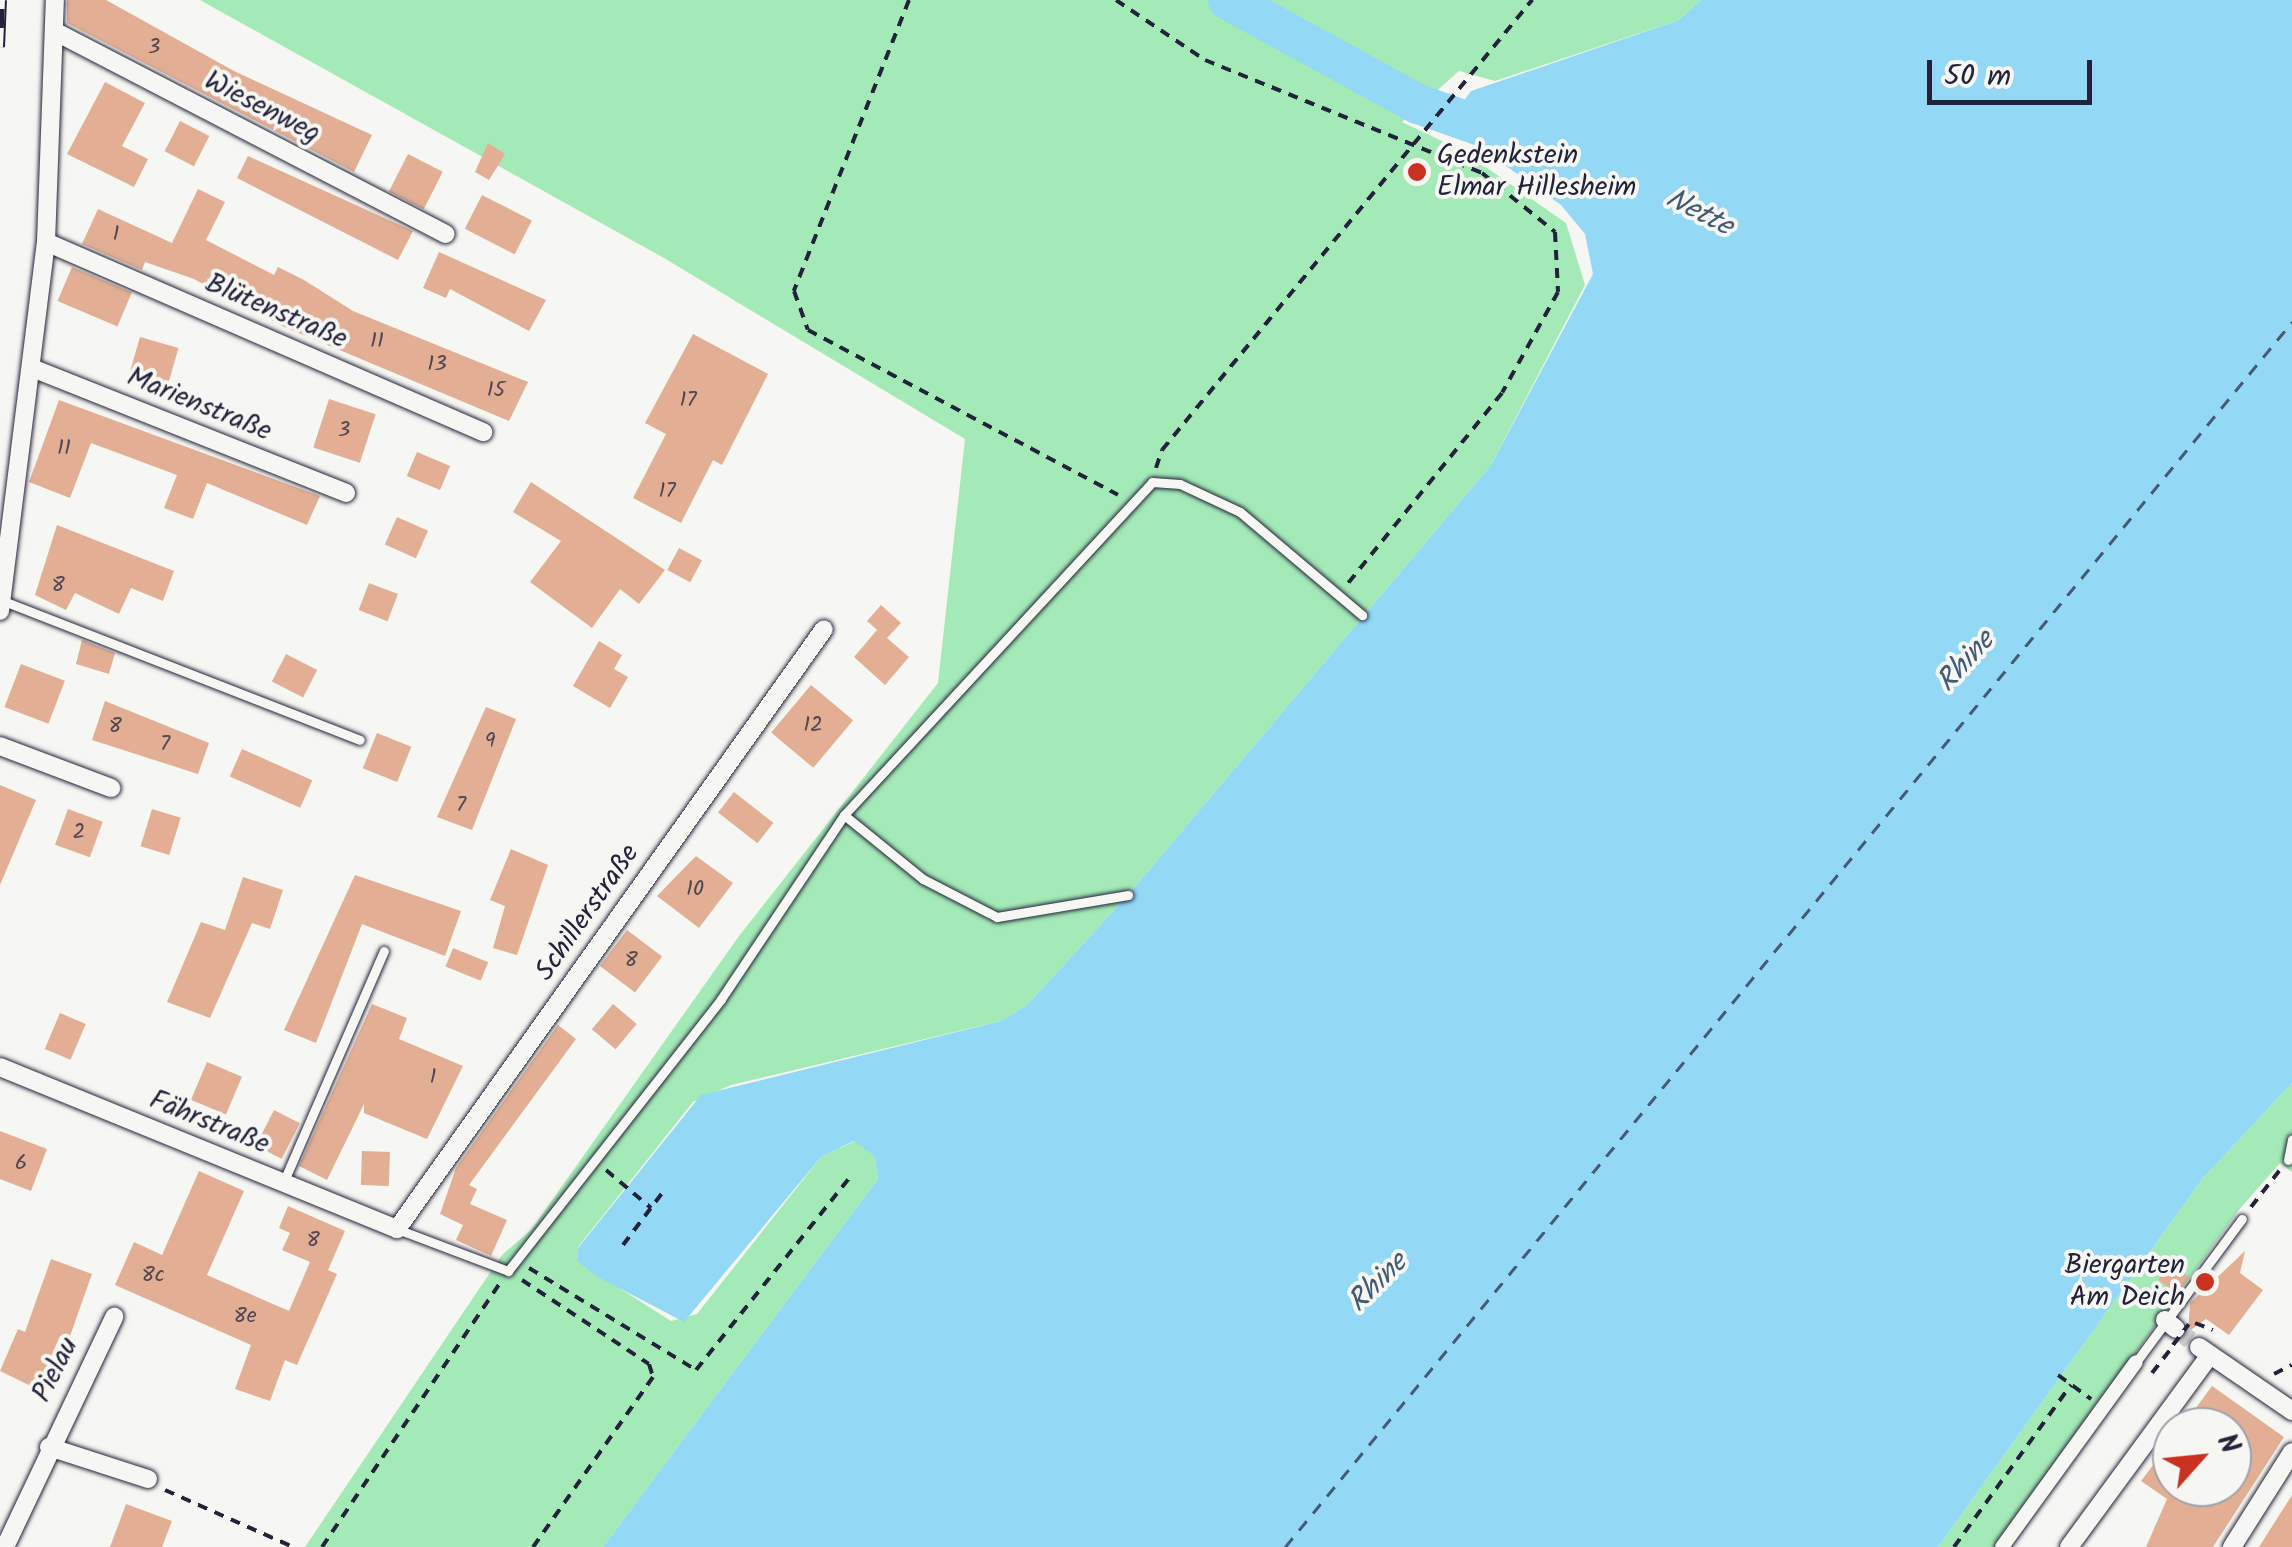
<!DOCTYPE html>
<meta charset="utf-8">
<style>
body{margin:0}
#map{position:relative;width:2292px;height:1547px;overflow:hidden;background:#f6f6f2;font-family:Kalam,sans-serif}
div>[style]{position:absolute}
[style*='--x']{left:calc(var(--x)*1px);top:calc(var(--y)*1px);width:calc(var(--w)*1px);rotate:calc(var(--a)*1deg)}
.green>*{inset:0;background:#a4eab7}
.water>*{inset:0;background:#93d8f5}
.river>*{height:40px;margin:-20px;padding:0 20px;transform-origin:20px;border-radius:20px;background:#93d8f5}
.ferry>*{height:2.5px;margin-top:-1.25px;transform-origin:0;background:repeating-linear-gradient(90deg,#445973 0 12px,transparent 0 22px)}
.building>*{inset:0;background:#e2af95;transform-origin:0 0}
.minor-tunnel>*{height:18px;margin-top:-9px;transform-origin:0;background:repeating-linear-gradient(90deg,#cccccd 0 18px,transparent 0 27px)}
.path>*{height:4px;margin-top:-2px;transform-origin:0;background:repeating-linear-gradient(90deg,#22223b 0 10px,transparent 0 18px)}
.roads{filter:drop-shadow(0 0 2px #22223b) drop-shadow(0 0 2px #22223b)}
.service>*{height:9px;margin:-4.5px;padding:0 4.5px;transform-origin:4.5px;border-radius:4.5px;background:#f6f6f2}
.pedestrian>*{height:14px;margin:-7px;padding:0 7px;transform-origin:7px;border-radius:7px;background:#f6f6f2}
.minor>*{height:18px;margin:-9px;padding:0 9px;transform-origin:9px;border-radius:9px;background:#f6f6f2}
.rail>*{height:10px;margin-top:-5px;transform-origin:0;background:repeating-linear-gradient(90deg,#f6f6f2 0 19px,#22223b 0 38px);box-sizing:border-box;border-block:2px solid #22223b}
.path-bridge>*{height:4px;margin-top:-2px;transform-origin:0;background:repeating-linear-gradient(90deg,#22223b 0 10px,transparent 0 18px)}
.dots>*{width:28px;height:28px;translate:-50% -50%;box-sizing:border-box;border:5px solid #f6f6f2;border-radius:50%}
span{translate:-50% -50%;white-space:nowrap;text-align:center;line-height:1.15;-webkit-text-stroke:8px #f6f6f2;paint-order:stroke}
.number-label{font-size:22px;color:#524552}
.number-label span{-webkit-text-stroke-width:0}
.street-label{font-size:28px;color:#22223b}
.poi-label{font-size:28px;color:#22223b}
.left{translate:0 -50%;text-align:left}
.right{translate:-100% -50%;text-align:right}
.water-label{font-size:30px;color:#445973;font-style:italic}
.north{position:absolute;left:2152px;top:1407px;width:100px;height:100px;box-sizing:border-box;background:#f6f6f2;border:2px solid #a1a1a9;border-radius:50%;rotate:63deg;font-size:28px;font-weight:700;line-height:40px;text-align:center;color:#22223b}
.north::after{content:'';display:block;margin:auto;width:35px;height:45px;background:#c8321e;clip-path:polygon(50% 0,100% 100%,50% 72%,0 100%)}
.scale{position:absolute;left:1927px;top:60px;width:165px;height:45px;box-sizing:border-box;border:5px solid #22223b;border-top:0;padding-left:12px;font-size:30px;line-height:35px;white-space:nowrap;color:#22223b;-webkit-text-stroke:8px #f6f6f2;paint-order:stroke}
</style>
<div id="map">
<div class="green">
<div style="clip-path:polygon(200px 0,1701px 0,1679px 20px,1495px 81px,1459px 71px,1402px 122px,1463px 151px,1566px 223px,1585px 285px,1491px 465px,1128px 895px,1027px 1005px,1001px 1021px,731px 1085px,693px 1102px,578px 1247px,577px 1261px,671px 1321px,697px 1314px,821px 1157px,855px 1141px,875px 1157px,878px 1179px,603px 1547px,305px 1547px,502px 1255px,531px 1230px,739px 936px,938px 683px,965px 439px,664px 258px)"></div>
<div style="clip-path:polygon(2292px 1083px,2292px 1172px,2280px 1163px,2238px 1211px,1995px 1547px,1938px 1547px,2203px 1178px)"></div>
</div>
<div class="water">
<div style="clip-path:polygon(1701px 0,2292px 0,2292px 1083px,2203px 1178px,1938px 1547px,603px 1547px,878px 1179px,875px 1157px,854px 1141px,821px 1157px,684px 1322px,598px 1277px,577px 1261px,578px 1248px,701px 1095px,1001px 1021px,1027px 1005px,1128px 895px,1491px 465px,1593px 274px,1585px 234px,1561px 205px,1447px 124px,1471px 91px,1679px 20px)"></div>
</div>
<div class="river">
<div style="--x:1228;--y:0;--w:217;--a:28.7"></div>
<div style="--x:1418;--y:104;--w:90;--a:19.4"></div>
</div>
<div class="ferry">
<div style="--x:1285;--y:1547;--w:1586;--a:-50.58"></div>
</div>
<div class="building">
<div style="clip-path:polygon(67px 0,106px 0,234px 71px,372px 135px,354px 172px,67px 23px)"></div>
<div style="clip-path:polygon(105px 82px,145px 103px,122px 146px,148px 159px,134px 187px,67px 154px)"></div>
<div style="left:180px;top:121px;width:33px;height:34px;rotate:27deg"></div>
<div style="clip-path:polygon(488px 143px,505px 154px,489px 180px,475px 172px)"></div>
<div style="left:408px;top:154px;width:39px;height:42px;rotate:27deg"></div>
<div style="clip-path:polygon(248px 156px,413px 231px,398px 260px,237px 178px)"></div>
<div style="clip-path:polygon(198px 189px,225px 202px,206px 240px,274px 275px,278px 267px,304px 280px,353px 311px,528px 382px,509px 421px,282px 326px,194px 279px,145px 262px,142px 270px,82px 244px,98px 209px,172px 243px)"></div>
<div style="left:482px;top:195px;width:56px;height:38px;rotate:27deg"></div>
<div style="clip-path:polygon(439px 252px,546px 300px,529px 331px,450px 289px,446px 298px,423px 288px)"></div>
<div style="left:72px;top:267px;width:65px;height:37px;rotate:23deg"></div>
<div style="clip-path:polygon(693px 334px,768px 374px,722px 465px,713px 460px,681px 523px,633px 498px,666px 434px,645px 423px)"></div>
<div style="left:140px;top:337px;width:40px;height:42px;rotate:16deg"></div>
<div style="left:329px;top:399px;width:49px;height:51px;rotate:18deg"></div>
<div style="clip-path:polygon(59px 400px,320px 496px,307px 525px,207px 483px,193px 519px,164px 508px,177px 475px,91px 443px,70px 498px,29px 482px)"></div>
<div style="left:417px;top:452px;width:36px;height:26px;rotate:23deg"></div>
<div style="clip-path:polygon(531px 482px,665px 570px,639px 604px,620px 589px,592px 628px,530px 582px,561px 541px,513px 512px)"></div>
<div style="left:397px;top:517px;width:34px;height:30px;rotate:24deg"></div>
<div style="clip-path:polygon(57px 525px,174px 571px,163px 601px,131px 588px,119px 614px,75px 593px,66px 610px,35px 595px)"></div>
<div style="left:679px;top:548px;width:26px;height:25px;rotate:28deg"></div>
<div style="left:369px;top:583px;width:31px;height:29px;rotate:21deg"></div>
<div style="clip-path:polygon(881px 605px,901px 623px,887px 638px,909px 657px,885px 685px,854px 657px,877px 630px,883px 635px,867px 621px)"></div>
<div style="clip-path:polygon(82px 640px,115px 653px,109px 674px,76px 664px)"></div>
<div style="clip-path:polygon(599px 641px,622px 655px,614px 669px,628px 677px,610px 708px,573px 686px)"></div>
<div style="left:286px;top:654px;width:35px;height:31px;rotate:27deg"></div>
<div style="left:21px;top:664px;width:47px;height:46px;rotate:21deg"></div>
<div style="left:811px;top:685px;width:55px;height:62px;rotate:40deg"></div>
<div style="clip-path:polygon(105px 701px,209px 743px,198px 774px,92px 740px)"></div>
<div style="clip-path:polygon(486px 707px,516px 719px,472px 830px,437px 817px)"></div>
<div style="left:377px;top:733px;width:37px;height:38px;rotate:22deg"></div>
<div style="left:242px;top:749px;width:77px;height:30px;rotate:24deg"></div>
<div style="clip-path:polygon(0 785px,36px 800px,0 885px)"></div>
<div style="left:734px;top:792px;width:50px;height:26px;rotate:38deg"></div>
<div style="left:68px;top:809px;width:37px;height:38px;rotate:20deg"></div>
<div style="left:152px;top:809px;width:30px;height:39px;rotate:17deg"></div>
<div style="clip-path:polygon(511px 849px,548px 865px,517px 955px,493px 948px,505px 906px,490px 900px)"></div>
<div style="clip-path:polygon(696px 856px,733px 883px,699px 928px,657px 896px)"></div>
<div style="clip-path:polygon(355px 875px,461px 911px,445px 956px,362px 924px,316px 1043px,284px 1030px)"></div>
<div style="clip-path:polygon(243px 877px,283px 890px,270px 929px,252px 923px,210px 1018px,167px 1002px,201px 922px,225px 930px)"></div>
<div style="left:627px;top:930px;width:44px;height:45px;rotate:37deg"></div>
<div style="left:453px;top:948px;width:38px;height:20px;rotate:22deg"></div>
<div style="clip-path:polygon(372px 1004px,407px 1018px,399px 1039px,463px 1066px,427px 1139px,364px 1113px,364px 1104px,327px 1180px,299px 1166px)"></div>
<div style="left:613px;top:1004px;width:31px;height:33px;rotate:40deg"></div>
<div style="left:60px;top:1013px;width:28px;height:39px;rotate:23deg"></div>
<div style="clip-path:polygon(558px 1025px,576px 1039px,469px 1185px,477px 1189px,470px 1204px,507px 1220px,491px 1256px,456px 1240px,463px 1225px,440px 1214px,456px 1168px)"></div>
<div style="left:207px;top:1062px;width:38px;height:41px;rotate:23deg"></div>
<div style="left:274px;top:1110px;width:29px;height:40px;rotate:27deg"></div>
<div style="clip-path:polygon(0 1131px,47px 1149px,31px 1191px,0 1179px)"></div>
<div style="left:362px;top:1151px;width:28px;height:34px;rotate:2deg"></div>
<div style="clip-path:polygon(199px 1171px,244px 1191px,207px 1275px,289px 1311px,310px 1262px,282px 1250px,290px 1233px,279px 1228px,288px 1206px,345px 1231px,328px 1270px,337px 1274px,297px 1365px,285px 1360px,270px 1401px,235px 1389px,251px 1345px,115px 1285px,134px 1242px,162px 1255px)"></div>
<div style="clip-path:polygon(2245px 1251px,2240px 1273px,2263px 1290px,2229px 1335px,2206px 1319px,2188px 1332px,2190px 1303px)"></div>
<div style="clip-path:polygon(51px 1259px,92px 1274px,69px 1339px,60px 1336px,37px 1389px,0 1371px,18px 1329px,25px 1332px)"></div>
<div style="left:2171px;top:1263px;width:23px;height:21px;rotate:38deg"></div>
<div style="clip-path:polygon(2212px 1386px,2284px 1437px,2213px 1547px,2146px 1547px,2167px 1499px,2141px 1481px,2172px 1440px,2172px 1487px,2232px 1487px,2232px 1427px,2182px 1427px)"></div>
<div style="clip-path:polygon(2292px 1495px,2292px 1547px,2259px 1547px)"></div>
<div style="clip-path:polygon(126px 1504px,172px 1521px,162px 1547px,110px 1547px)"></div>
</div>
<div class="minor-tunnel">
<div style="--x:2176;--y:1329;--w:29;--a:38"></div>
</div>
<div class="path">
<div style="--x:909;--y:0;--w:313;--a:111.6"></div>
<div style="--x:794;--y:291;--w:41;--a:70.3"></div>
<div style="--x:808;--y:330;--w:351;--a:28"></div>
<div style="--x:1116;--y:0;--w:107;--a:34"></div>
<div style="--x:1205;--y:60;--w:299;--a:22.2"></div>
<div style="--x:1482;--y:173;--w:94;--a:38.9"></div>
<div style="--x:1555;--y:232;--w:60;--a:87.1"></div>
<div style="--x:1558;--y:292;--w:115;--a:119"></div>
<div style="--x:1502;--y:393;--w:245;--a:129"></div>
<div style="--x:1156;--y:468;--w:19;--a:-72"></div>
<div style="--x:1162;--y:450;--w:583;--a:-50.57"></div>
<div style="--x:606;--y:1170;--w:59;--a:40.2"></div>
<div style="--x:2251;--y:1207;--w:46;--a:-52.1"></div>
<div style="--x:623;--y:1245;--w:71;--a:-53"></div>
<div style="--x:529;--y:1268;--w:196;--a:31.4"></div>
<div style="--x:696;--y:1370;--w:248;--a:-51.4"></div>
<div style="--x:522;--y:1280;--w:152;--a:33.5"></div>
<div style="--x:649;--y:1364;--w:14;--a:73"></div>
<div style="--x:653;--y:1377;--w:208;--a:125.2"></div>
<div style="--x:2195;--y:1323;--w:19;--a:21"></div>
<div style="--x:2152;--y:1373;--w:31;--a:-52"></div>
<div style="--x:2274;--y:1374;--w:20;--a:-27"></div>
<div style="--x:2058;--y:1375;--w:41;--a:36"></div>
<div style="--x:165;--y:1490;--w:140;--a:24"></div>
<div style="--x:322;--y:1547;--w:320;--a:-56"></div>
<div style="--x:1954;--y:1547;--w:200;--a:-54.2"></div>
</div>
<div class="roads">
<div class="service">
<div style="--x:1;--y:600;--w:385;--a:21.3"></div>
<div style="--x:844;--y:815;--w:102;--a:39"></div>
<div style="--x:923;--y:879;--w:83;--a:27.2"></div>
<div style="--x:997;--y:917;--w:133;--a:-9.5"></div>
<div style="--x:2288;--y:1160;--w:21;--a:-79"></div>
<div style="--x:283;--y:1183;--w:253;--a:-66.5"></div>
<div style="--x:397;--y:1229;--w:119;--a:20.7"></div>
<div style="--x:508;--y:1271;--w:345;--a:-51.9"></div>
<div style="--x:721;--y:999;--w:221;--a:-56.2"></div>
<div style="--x:844;--y:815;--w:454;--a:-47.2"></div>
<div style="--x:1152;--y:482;--w:28;--a:4"></div>
<div style="--x:1180;--y:484;--w:66;--a:25"></div>
<div style="--x:1240;--y:512;--w:160;--a:40.2"></div>
<div style="--x:2136;--y:1362;--w:178;--a:-53.5"></div>
</div>
<div class="pedestrian">
<div style="--x:2002;--y:1547;--w:228;--a:-54.1"></div>
</div>
<div class="minor">
<div style="--x:54;--y:31;--w:441;--a:27.4"></div>
<div style="--x:46;--y:242;--w:477;--a:23.5"></div>
<div style="--x:32;--y:368;--w:338;--a:21.7"></div>
<div style="--x:0;--y:611;--w:372;--a:-82.9"></div>
<div style="--x:46;--y:242;--w:242;--a:-87.9"></div>
<div style="--x:0;--y:746;--w:119;--a:20.7"></div>
<div style="--x:0;--y:1067;--w:429;--a:22.2"></div>
<div style="--x:397;--y:1229;--w:736;--a:-54.56"></div>
<div style="--x:2165;--y:1320;--w:14;--a:39"></div>
<div style="--x:2199;--y:1347;--w:113;--a:34.5"></div>
<div style="--x:49;--y:1447;--w:104;--a:17.9"></div>
<div style="--x:5;--y:1547;--w:255;--a:-64.6"></div>
<div style="--x:2069;--y:1547;--w:238;--a:-53.7"></div>
<div style="--x:2232;--y:1547;--w:112;--a:-57.7"></div>
</div>
</div>
<div class="rail">
<div style="--x:0;--y:47;--w:47;--a:-87.6"></div>
</div>
<div class="path-bridge">
<div style="--x:2173;--y:1345;--w:26;--a:-53"></div>
</div>
<div class="dots">
<div style="left:1417px;top:172px;background:#c8321e"></div>
<div style="left:2205px;top:1282px;background:#c8321e"></div>
</div>
<div class="number-label">
<span style="left:154px;top:48px">3</span>
<span style="left:116px;top:235px">1</span>
<span style="left:377px;top:342px">11</span>
<span style="left:437px;top:365px">13</span>
<span style="left:496px;top:391px">15</span>
<span style="left:688px;top:401px">17</span>
<span style="left:344px;top:431px">3</span>
<span style="left:64px;top:449px">11</span>
<span style="left:667px;top:492px">17</span>
<span style="left:58px;top:586px">8</span>
<span style="left:813px;top:726px">12</span>
<span style="left:115px;top:727px">8</span>
<span style="left:490px;top:742px">9</span>
<span style="left:165px;top:745px">7</span>
<span style="left:461px;top:806px">7</span>
<span style="left:79px;top:833px">2</span>
<span style="left:695px;top:890px">10</span>
<span style="left:631px;top:961px">8</span>
<span style="left:433px;top:1078px">1</span>
<span style="left:21px;top:1164px">6</span>
<span style="left:313px;top:1241px">8</span>
<span style="left:153px;top:1276px">8c</span>
<span style="left:245px;top:1317px">8e</span>
</div>
<div class="street-label">
<span style="left:262px;top:108px;rotate:27deg">Wiesenweg</span>
<span style="left:276px;top:312px;rotate:23deg">Blütenstraße</span>
<span style="left:199px;top:405px;rotate:22deg">Marienstraße</span>
<span style="left:588px;top:913px;rotate:-55deg">Schillerstraße</span>
<span style="left:209px;top:1123px;rotate:22deg">Fährstraße</span>
<span style="left:56px;top:1370px;rotate:-63deg">Pielau</span>
</div>
<div class="poi-label">
<span class="left" style="left:1437px;top:172px">Gedenkstein<br>Elmar Hillesheim</span>
<span class="right" style="left:2185px;top:1282px">Biergarten<br>Am Deich</span>
</div>
<div class="water-label">
<span style="left:1699px;top:213px;rotate:27deg">Nette</span>
<span style="left:1966px;top:662px;rotate:-48deg">Rhine</span>
<span style="left:1378px;top:1283px;rotate:-45deg">Rhine</span>
</div>
<div class="north">N</div>
<div class="scale">50 m</div>
</div>
